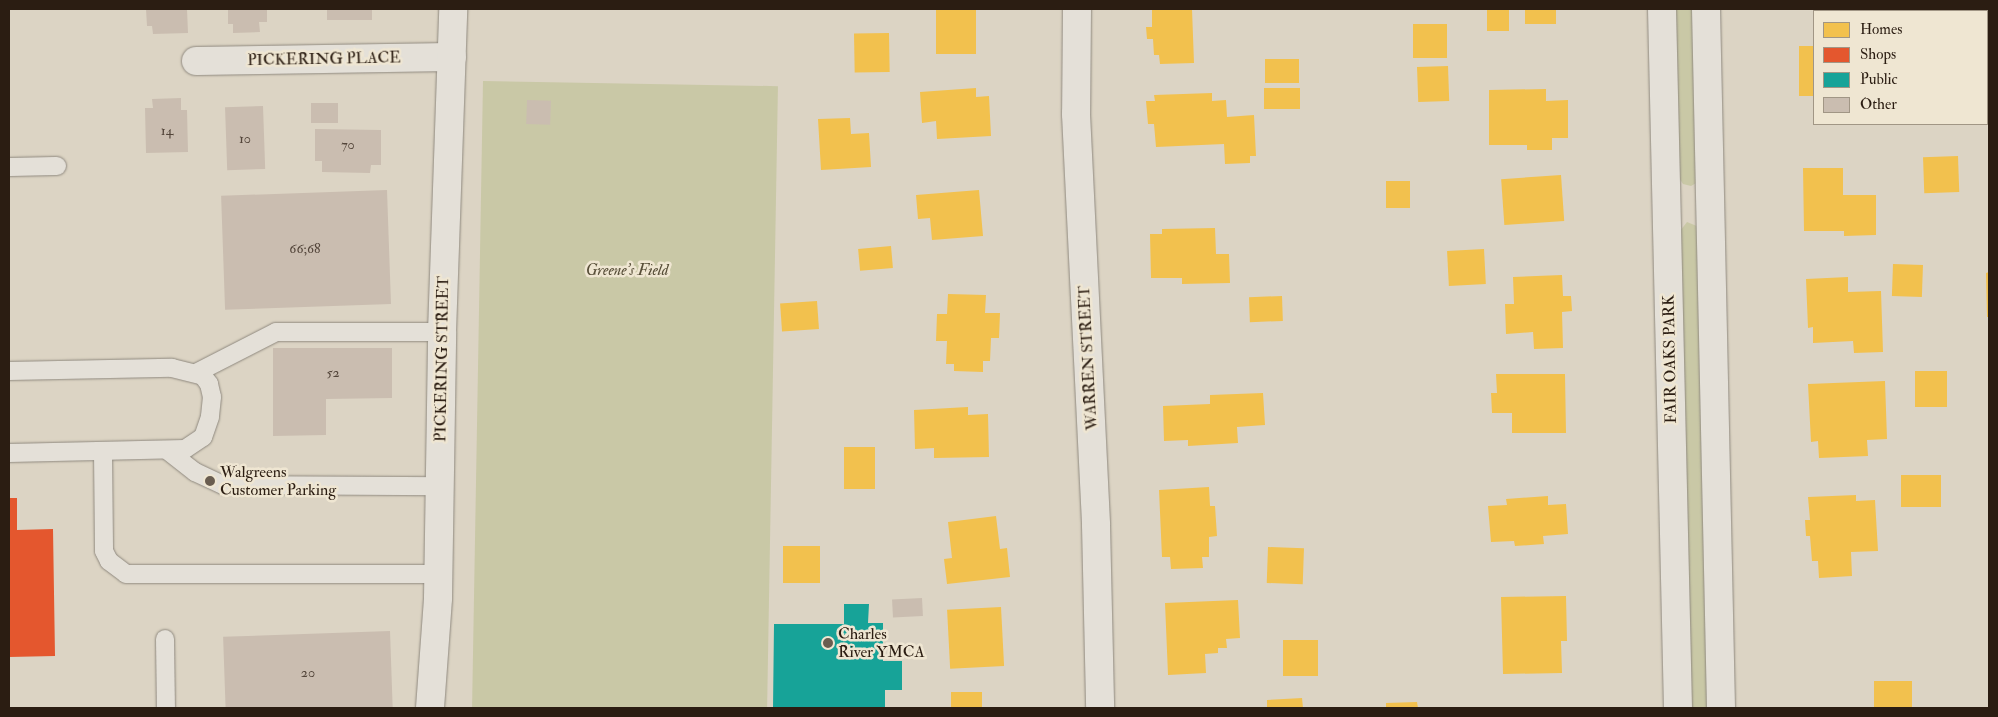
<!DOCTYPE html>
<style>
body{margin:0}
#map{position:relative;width:1998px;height:717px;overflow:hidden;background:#dcd4c4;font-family:"IM FELL Double Pica",serif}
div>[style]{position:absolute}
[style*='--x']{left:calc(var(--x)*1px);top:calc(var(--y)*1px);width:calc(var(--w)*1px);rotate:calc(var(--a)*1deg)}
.green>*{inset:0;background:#c9c8a6;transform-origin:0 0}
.homes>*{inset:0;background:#f2c14e;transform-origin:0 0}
.shops>*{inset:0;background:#e4572e}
.public>*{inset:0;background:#17a398}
.building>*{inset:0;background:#cabdb0;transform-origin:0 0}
.roads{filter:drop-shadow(0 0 1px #8f897f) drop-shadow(0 0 1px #8f897f)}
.service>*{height:18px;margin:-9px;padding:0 9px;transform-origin:9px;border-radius:9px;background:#e4e0d8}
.minor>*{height:28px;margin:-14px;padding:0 14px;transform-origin:14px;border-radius:14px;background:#e4e0d8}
.dots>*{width:14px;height:14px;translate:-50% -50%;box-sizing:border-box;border:2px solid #efe6d2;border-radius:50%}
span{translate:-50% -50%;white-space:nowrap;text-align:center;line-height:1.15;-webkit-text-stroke:5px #efe6d2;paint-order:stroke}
.number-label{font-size:14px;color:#53453a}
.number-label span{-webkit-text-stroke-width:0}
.street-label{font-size:16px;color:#2b1d12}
.park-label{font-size:16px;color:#564d37;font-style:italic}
.poi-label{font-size:16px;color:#2b1d12}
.left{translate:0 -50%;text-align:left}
.frame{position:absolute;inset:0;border:10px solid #2b1d12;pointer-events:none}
.legend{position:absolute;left:1813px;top:10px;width:175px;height:115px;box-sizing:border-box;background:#efe6d2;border:1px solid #a19685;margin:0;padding:6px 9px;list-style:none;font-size:15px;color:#2b1d12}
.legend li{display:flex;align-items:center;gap:10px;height:25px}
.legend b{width:25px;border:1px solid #a19685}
</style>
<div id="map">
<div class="green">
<div style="clip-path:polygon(1675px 9px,1696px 9px,1698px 182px,1691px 186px,1683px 184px,1679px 178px)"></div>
<div style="left:483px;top:81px;width:295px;height:627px;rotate:1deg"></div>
<div style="clip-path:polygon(1687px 222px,1699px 227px,1711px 708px,1690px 708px,1680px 231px)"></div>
</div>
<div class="homes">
<div style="left:936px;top:9px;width:40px;height:45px"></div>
<div style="clip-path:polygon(1152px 9px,1192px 9px,1194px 63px,1160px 64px,1159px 55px,1154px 55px,1153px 39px,1147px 39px,1146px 27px,1152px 27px)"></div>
<div style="left:1487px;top:9px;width:22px;height:22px"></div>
<div style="left:1525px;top:9px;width:31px;height:15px"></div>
<div style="left:1413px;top:24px;width:34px;height:34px"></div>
<div style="left:889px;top:33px;width:39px;height:35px;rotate:89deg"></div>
<div style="left:1987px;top:36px;width:2px;height:29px"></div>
<div style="left:1799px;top:46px;width:15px;height:50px"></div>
<div style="left:1299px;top:59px;width:24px;height:34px;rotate:90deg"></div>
<div style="left:1448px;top:66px;width:35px;height:31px;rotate:88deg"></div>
<div style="clip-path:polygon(976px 88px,976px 97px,989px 96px,991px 136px,937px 139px,936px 121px,922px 123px,920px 92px)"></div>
<div style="left:1300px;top:88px;width:21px;height:36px;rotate:90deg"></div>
<div style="clip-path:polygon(1546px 89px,1546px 101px,1568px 100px,1568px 138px,1552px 138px,1552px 150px,1527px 150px,1527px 145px,1489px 145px,1489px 90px)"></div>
<div style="clip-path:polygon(1212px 93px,1212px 101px,1226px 100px,1227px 117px,1254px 115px,1256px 156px,1250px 156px,1250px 163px,1225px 164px,1224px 144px,1156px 147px,1154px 124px,1148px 124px,1146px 101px,1155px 101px,1154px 95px)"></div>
<div style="clip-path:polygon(850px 118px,851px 134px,869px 133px,871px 167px,821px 170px,818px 119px)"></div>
<div style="left:1958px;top:156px;width:36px;height:35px;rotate:88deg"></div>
<div style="clip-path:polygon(1803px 168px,1843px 168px,1843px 195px,1876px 195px,1876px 235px,1844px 236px,1844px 231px,1804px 231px)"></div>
<div style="left:1561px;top:175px;width:46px;height:60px;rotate:86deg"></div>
<div style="left:1386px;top:181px;width:24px;height:27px"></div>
<div style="clip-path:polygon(979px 190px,983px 236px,932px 240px,930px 218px,918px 219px,916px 195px)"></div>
<div style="clip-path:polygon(1215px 228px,1216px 254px,1229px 254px,1230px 283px,1182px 284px,1182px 278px,1151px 278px,1150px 234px,1162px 234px,1162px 229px)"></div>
<div style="left:891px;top:246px;width:22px;height:33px;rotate:85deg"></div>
<div style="left:1484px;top:249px;width:35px;height:37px;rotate:87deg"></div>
<div style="left:1893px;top:264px;width:30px;height:32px;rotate:2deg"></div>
<div style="clip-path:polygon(1989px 272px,1989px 317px,1987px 317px,1986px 273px)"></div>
<div style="clip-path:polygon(1562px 275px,1563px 296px,1571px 296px,1572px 311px,1562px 312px,1563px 348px,1534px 349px,1533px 332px,1506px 334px,1505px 304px,1514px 304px,1513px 277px)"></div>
<div style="clip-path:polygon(1848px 277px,1848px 292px,1881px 291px,1883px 352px,1854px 353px,1853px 341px,1813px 343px,1813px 327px,1808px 328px,1806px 279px)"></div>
<div style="clip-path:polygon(948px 294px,986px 295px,985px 313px,1000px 313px,999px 338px,991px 338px,990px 361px,983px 361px,983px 372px,954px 371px,954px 364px,946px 364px,947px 341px,936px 341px,937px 314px,947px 314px)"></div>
<div style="left:1282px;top:296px;width:25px;height:33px;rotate:88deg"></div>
<div style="left:817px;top:301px;width:28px;height:37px;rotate:86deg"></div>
<div style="left:1915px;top:371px;width:32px;height:36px"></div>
<div style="clip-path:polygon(1496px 374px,1565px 374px,1566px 433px,1512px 433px,1512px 413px,1492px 413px,1491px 393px,1497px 393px)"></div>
<div style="clip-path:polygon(1885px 381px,1887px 439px,1867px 440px,1868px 456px,1819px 458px,1818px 441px,1811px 442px,1808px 384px)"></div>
<div style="clip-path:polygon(1263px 393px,1265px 425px,1237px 427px,1238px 443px,1188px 446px,1188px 440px,1164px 441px,1163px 406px,1210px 404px,1210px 395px)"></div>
<div style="clip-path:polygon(968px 407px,968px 415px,988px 414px,989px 457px,934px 458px,934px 448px,915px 449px,914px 410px)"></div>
<div style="left:844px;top:447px;width:31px;height:42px"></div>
<div style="left:1941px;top:475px;width:32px;height:40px;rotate:90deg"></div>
<div style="clip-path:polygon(1209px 487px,1210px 506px,1215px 506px,1217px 536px,1209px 537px,1209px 557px,1202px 557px,1203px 568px,1171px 569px,1170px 557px,1162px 557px,1159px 490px)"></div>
<div style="clip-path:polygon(1856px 495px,1856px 501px,1875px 500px,1878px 551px,1851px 552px,1852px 576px,1819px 578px,1818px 561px,1812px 561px,1810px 536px,1806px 536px,1805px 520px,1810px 520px,1808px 497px)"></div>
<div style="clip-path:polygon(1548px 496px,1548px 505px,1566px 504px,1568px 534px,1543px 536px,1544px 544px,1515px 546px,1514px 541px,1491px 542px,1488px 506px,1507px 505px,1506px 499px)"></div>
<div style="clip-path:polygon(996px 516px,1000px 549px,1007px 548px,1010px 577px,947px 584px,944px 559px,952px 558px,948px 522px)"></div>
<div style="left:820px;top:546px;width:37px;height:37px;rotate:90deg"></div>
<div style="left:1268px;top:547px;width:36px;height:36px;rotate:2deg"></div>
<div style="clip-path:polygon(1566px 596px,1567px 641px,1561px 641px,1562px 673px,1503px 674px,1501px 597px)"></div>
<div style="clip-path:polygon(1238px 600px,1240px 638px,1226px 639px,1227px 648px,1218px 648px,1218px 653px,1205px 654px,1206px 673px,1168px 675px,1165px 603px)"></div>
<div style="left:1001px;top:607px;width:59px;height:54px;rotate:87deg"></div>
<div style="left:1283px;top:640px;width:35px;height:36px"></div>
<div style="left:1912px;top:681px;width:27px;height:38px;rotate:90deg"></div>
<div style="left:982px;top:692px;width:16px;height:31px;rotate:90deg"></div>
<div style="clip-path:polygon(1302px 698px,1303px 708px,1267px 708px,1267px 700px)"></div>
<div style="clip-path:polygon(1417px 702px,1418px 708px,1386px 708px,1386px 703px)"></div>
</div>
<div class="shops">
<div style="clip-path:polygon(9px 498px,17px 498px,17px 530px,53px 529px,55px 656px,9px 657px)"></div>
</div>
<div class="public">
<div style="clip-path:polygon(844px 604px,869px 604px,868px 623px,883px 623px,883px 661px,902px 661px,902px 690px,885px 690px,885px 708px,773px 708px,774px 624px,844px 624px)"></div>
</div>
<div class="building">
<div style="clip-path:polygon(146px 9px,187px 9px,188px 33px,153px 34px,152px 26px,147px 26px)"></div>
<div style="clip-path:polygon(228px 9px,267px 9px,267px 22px,259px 22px,260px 32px,233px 33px,233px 24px,228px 24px)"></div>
<div style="left:327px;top:9px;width:45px;height:11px"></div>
<div style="clip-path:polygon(181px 98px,181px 110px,187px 110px,188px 152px,146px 153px,145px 108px,153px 108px,152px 99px)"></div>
<div style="left:527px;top:100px;width:24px;height:24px;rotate:2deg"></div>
<div style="left:338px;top:103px;width:20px;height:27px;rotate:90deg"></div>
<div style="left:263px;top:106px;width:63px;height:38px;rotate:88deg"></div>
<div style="clip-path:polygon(315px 129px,381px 130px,381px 165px,371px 165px,370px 173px,322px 172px,322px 161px,315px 161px)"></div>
<div style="left:387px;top:190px;width:114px;height:166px;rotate:88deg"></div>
<div style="clip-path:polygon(273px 348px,392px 348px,392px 398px,326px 399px,326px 435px,273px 436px)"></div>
<div style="left:922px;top:598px;width:18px;height:30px;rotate:87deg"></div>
<div style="left:390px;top:631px;width:77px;height:167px;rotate:88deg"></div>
</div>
<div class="roads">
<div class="service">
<div style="--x:9;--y:167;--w:48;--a:-1.2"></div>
<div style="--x:9;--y:371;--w:163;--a:-1.1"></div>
<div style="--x:172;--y:368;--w:32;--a:14"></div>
<div style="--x:203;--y:376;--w:10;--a:53"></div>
<div style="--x:209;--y:384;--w:13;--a:77"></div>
<div style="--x:212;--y:397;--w:20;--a:96"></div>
<div style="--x:210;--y:417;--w:21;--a:109"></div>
<div style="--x:203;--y:437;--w:22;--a:146"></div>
<div style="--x:185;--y:449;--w:176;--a:178.7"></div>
<div style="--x:196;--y:373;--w:90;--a:-27.1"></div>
<div style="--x:276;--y:332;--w:166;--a:0"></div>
<div style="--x:168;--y:451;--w:34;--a:38"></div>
<div style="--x:195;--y:472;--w:31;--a:25"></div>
<div style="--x:223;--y:485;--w:217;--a:0.3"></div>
<div style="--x:103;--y:452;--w:99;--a:89.4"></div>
<div style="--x:104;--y:551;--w:11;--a:63"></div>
<div style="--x:109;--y:561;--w:21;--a:37"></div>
<div style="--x:126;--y:574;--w:312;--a:0"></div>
<div style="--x:165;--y:639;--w:69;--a:89.2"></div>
</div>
<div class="minor">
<div style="--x:1077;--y:9;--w:105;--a:90.5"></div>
<div style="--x:1076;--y:114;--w:411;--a:87.2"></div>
<div style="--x:1096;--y:525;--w:183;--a:88.7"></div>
<div style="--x:1662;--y:9;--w:699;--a:88.69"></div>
<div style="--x:1706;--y:9;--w:699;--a:88.77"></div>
<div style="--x:196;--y:61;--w:256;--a:-0.9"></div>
<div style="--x:430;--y:708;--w:110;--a:-85.8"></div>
<div style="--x:438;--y:598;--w:266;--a:-89.1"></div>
<div style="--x:442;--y:332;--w:323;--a:-88"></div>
</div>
</div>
<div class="dots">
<div style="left:210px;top:481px;background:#695d50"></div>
<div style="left:828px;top:643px;background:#695d50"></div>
</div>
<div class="number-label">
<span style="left:167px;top:131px">14</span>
<span style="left:245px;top:139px">10</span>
<span style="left:348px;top:145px">70</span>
<span style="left:305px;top:249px">66;68</span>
<span style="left:333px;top:373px">52</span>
<span style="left:308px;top:673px">20</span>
</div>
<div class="street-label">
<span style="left:324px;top:59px;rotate:-1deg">PICKERING PLACE</span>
<span style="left:1088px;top:358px;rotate:-93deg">WARREN STREET</span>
<span style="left:442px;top:359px;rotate:-89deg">PICKERING STREET</span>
<span style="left:1670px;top:359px;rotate:-91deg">FAIR OAKS PARK</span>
</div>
<div class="park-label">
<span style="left:627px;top:270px">Greene's Field</span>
</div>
<div class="poi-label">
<span class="left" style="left:220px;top:481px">Walgreens<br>Customer Parking</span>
<span class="left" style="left:838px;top:643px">Charles<br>River YMCA</span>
</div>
<div class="frame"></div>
<ul class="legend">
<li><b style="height:14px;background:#f2c14e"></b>Homes</li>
<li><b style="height:14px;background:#e4572e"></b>Shops</li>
<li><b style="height:14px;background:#17a398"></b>Public</li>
<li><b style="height:14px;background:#cabdb0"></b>Other</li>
</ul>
</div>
